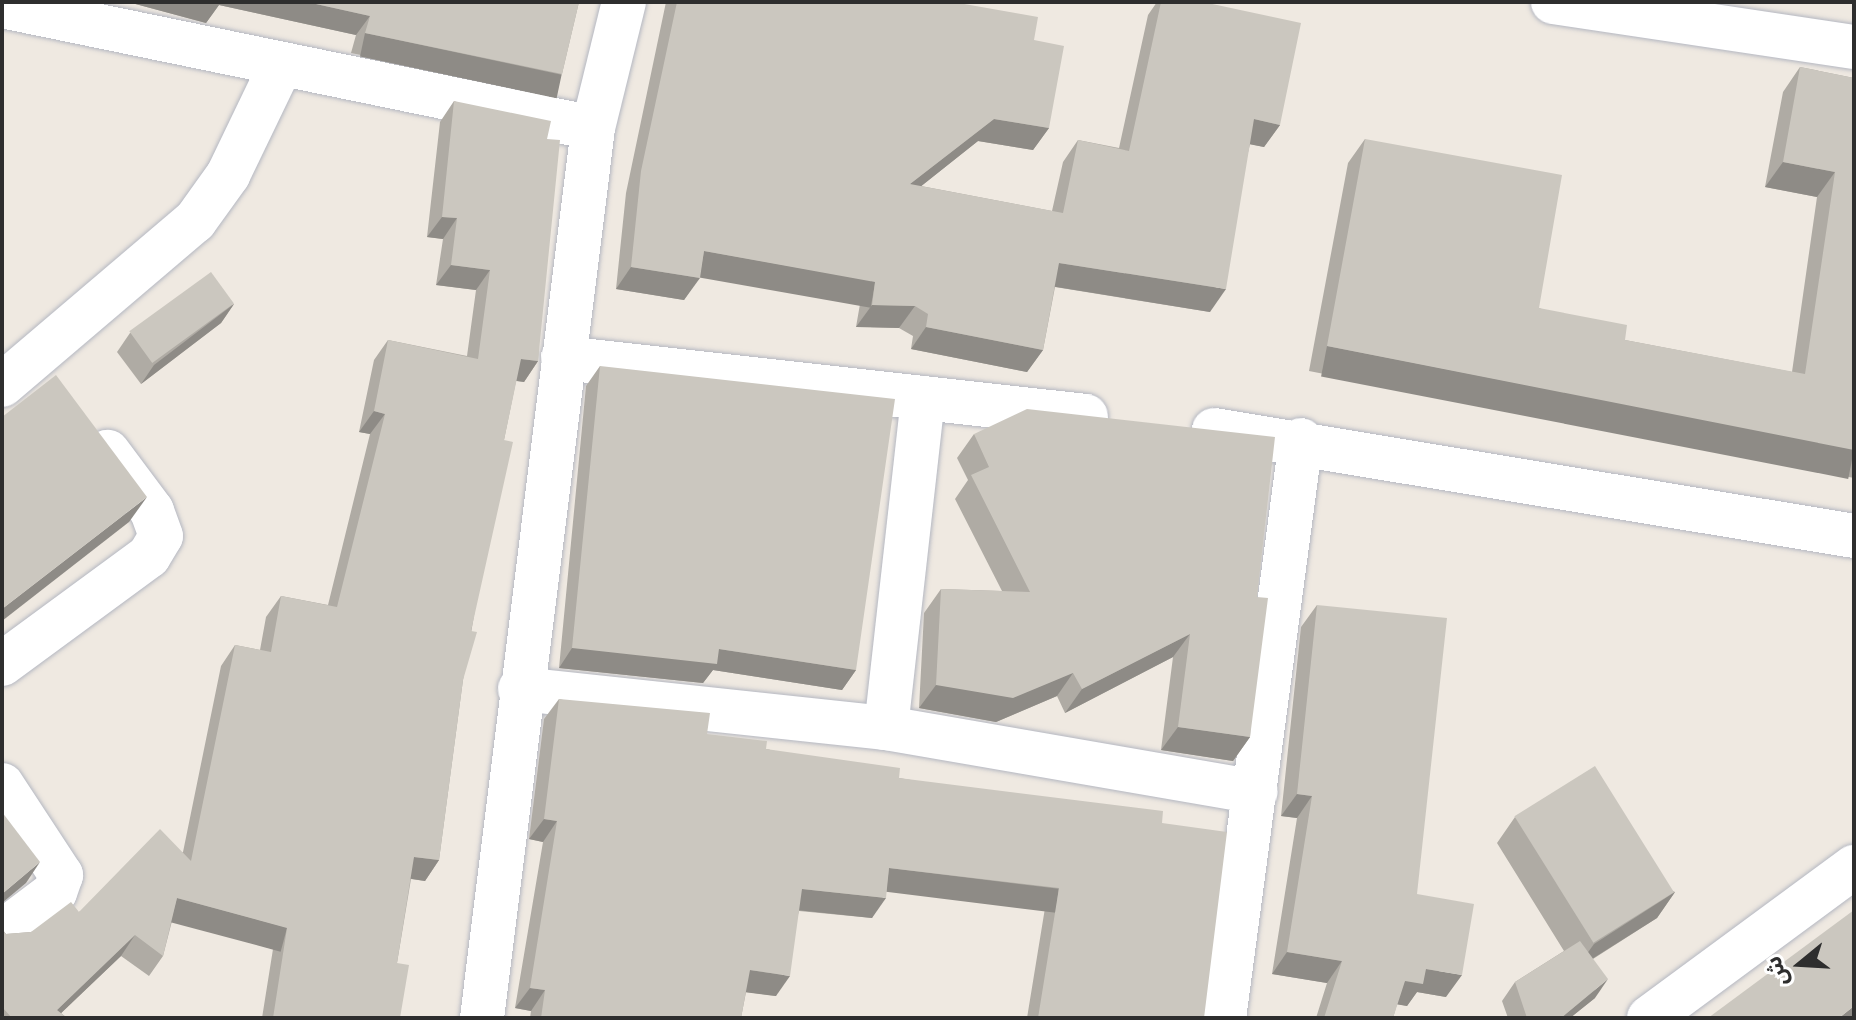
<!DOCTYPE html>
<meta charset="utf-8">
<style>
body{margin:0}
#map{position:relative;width:1856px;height:1020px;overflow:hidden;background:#efe9e1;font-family:"Varela Round","Noto Sans Arabic",sans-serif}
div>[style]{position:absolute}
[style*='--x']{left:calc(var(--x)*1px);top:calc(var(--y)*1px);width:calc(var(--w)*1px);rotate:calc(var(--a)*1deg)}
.roads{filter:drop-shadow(0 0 2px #b4b7c1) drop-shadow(0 0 2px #b4b7c1)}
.minor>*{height:44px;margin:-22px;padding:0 22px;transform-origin:22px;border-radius:22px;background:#fff}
.wall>*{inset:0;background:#afaba4}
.shaded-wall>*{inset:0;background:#8e8b86;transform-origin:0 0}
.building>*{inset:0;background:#cbc7bf;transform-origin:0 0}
span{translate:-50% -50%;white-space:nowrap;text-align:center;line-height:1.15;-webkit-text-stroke:7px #fff;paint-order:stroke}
.frame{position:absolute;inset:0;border:4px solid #2e2e2e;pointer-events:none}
.north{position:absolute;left:1760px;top:924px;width:80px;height:80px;-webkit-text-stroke:6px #fff;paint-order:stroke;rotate:252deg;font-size:22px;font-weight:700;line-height:32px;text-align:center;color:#2e2e2e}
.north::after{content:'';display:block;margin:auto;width:28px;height:36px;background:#2e2e2e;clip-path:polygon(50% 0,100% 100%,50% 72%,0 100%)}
</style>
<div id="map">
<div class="roads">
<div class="minor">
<div style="--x:1553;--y:2;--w:304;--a:8.5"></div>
<div style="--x:2;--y:6;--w:603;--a:11.66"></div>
<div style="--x:563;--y:358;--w:526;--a:6.33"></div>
<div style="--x:2;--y:385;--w:253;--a:-40.4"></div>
<div style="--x:195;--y:221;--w:57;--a:-54.3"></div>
<div style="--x:228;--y:175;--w:120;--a:-64.3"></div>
<div style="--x:1214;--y:430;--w:649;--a:9.4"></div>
<div style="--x:2;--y:664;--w:182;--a:-36.3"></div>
<div style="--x:149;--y:556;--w:23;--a:-59"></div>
<div style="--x:161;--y:536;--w:27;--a:-110"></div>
<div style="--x:152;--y:511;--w:74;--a:-126.7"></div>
<div style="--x:520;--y:689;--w:368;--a:6.1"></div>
<div style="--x:886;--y:728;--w:375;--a:9.8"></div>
<div style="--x:886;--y:728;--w:332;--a:-83.6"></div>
<div style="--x:2;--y:785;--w:108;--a:56.8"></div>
<div style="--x:61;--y:875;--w:18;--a:109"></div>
<div style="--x:55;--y:892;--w:66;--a:143"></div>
<div style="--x:482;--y:1018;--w:897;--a:-82.89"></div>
<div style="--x:593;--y:128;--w:130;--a:-76.2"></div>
<div style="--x:1224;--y:1018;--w:583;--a:-82.41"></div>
<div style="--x:1649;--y:1018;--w:255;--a:-36.4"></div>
</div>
</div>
<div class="wall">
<div style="clip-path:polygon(128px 2px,579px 2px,562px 74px,548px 93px,351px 53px,356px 35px,219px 5px,206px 23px)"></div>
<div style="clip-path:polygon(666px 2px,953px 2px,1034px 40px,1049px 128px,1033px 150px,978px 141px,921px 186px,1052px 211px,1063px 162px,1078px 140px,1119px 148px,1148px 15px,1157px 2px,1203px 2px,1280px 125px,1264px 147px,1250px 144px,1210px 312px,1055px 287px,1043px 350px,1027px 372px,911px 349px,913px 336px,899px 328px,856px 327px,860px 304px,700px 276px,684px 300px,616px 289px,626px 193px)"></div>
<div style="clip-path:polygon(1800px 67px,1854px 78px,1854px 478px,1309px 371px,1348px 163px,1365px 139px,1539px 308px,1625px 340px,1792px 372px,1817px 197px,1765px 187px,1783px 92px)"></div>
<div style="clip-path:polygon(454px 101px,547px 139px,538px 361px,524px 382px,516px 381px,504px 440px,463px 680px,439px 860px,425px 881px,411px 879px,397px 963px,400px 1018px,401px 1018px,262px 1018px,273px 949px,172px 921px,163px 956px,149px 976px,121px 956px,61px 1013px,67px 1018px,2px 1018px,2px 929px,6px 934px,31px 932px,79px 912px,183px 852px,221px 666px,235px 645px,260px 650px,266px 617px,281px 596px,328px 605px,370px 434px,359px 432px,374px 360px,388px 340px,467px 356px,476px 290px,436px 285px,443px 239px,427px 237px,440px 122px)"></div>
<div style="clip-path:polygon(234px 304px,221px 323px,141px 384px,117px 352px,130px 333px)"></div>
<div style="clip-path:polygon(600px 366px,856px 670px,842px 690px,713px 670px,703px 683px,559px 668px,586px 386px)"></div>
<div style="clip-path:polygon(974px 434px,1257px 597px,1250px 737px,1233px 761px,1161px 750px,1173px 657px,1065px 713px,1057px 696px,996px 722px,919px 708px,924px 613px,941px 589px,1002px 591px,955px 499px,968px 480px,957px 458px)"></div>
<div style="clip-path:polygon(1317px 605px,1417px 894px,1446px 997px,1417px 992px,1407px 1006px,1397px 1004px,1393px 1018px,1316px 1018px,1327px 983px,1272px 974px,1297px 818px,1281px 816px,1301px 627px)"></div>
<div style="clip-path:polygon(559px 699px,766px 749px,899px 778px,1162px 823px,1204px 1018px,1027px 1018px,1045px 908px,887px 889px,872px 918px,799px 911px,776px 996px,746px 992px,741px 1018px,530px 1018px,531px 1011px,515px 1008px,543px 842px,529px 839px,544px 719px)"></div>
<div style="clip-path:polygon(1515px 817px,1675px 892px,1657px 918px,1593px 959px,1595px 998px,1570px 1018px,1508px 1018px,1502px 1001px,1515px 982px,1564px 951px,1497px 843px)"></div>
</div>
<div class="shaded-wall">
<div style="clip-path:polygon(128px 2px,307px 2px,370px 16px,356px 35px,219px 5px,206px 23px)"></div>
<div style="left:365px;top:33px;width:201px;height:24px;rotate:12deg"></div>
<div style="clip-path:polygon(994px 119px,1049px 128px,1033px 150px,978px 141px,895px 207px,910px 184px)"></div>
<div style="clip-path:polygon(1254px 119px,1280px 125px,1264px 147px,1238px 142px)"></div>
<div style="clip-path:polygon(1783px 162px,1835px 172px,1817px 197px,1765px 187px)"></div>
<div style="clip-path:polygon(442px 217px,457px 218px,443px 239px,427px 237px)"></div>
<div style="left:704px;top:251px;width:174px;height:27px;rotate:10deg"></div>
<div style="clip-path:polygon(1059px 263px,1226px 289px,1210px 312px,1044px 285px)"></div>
<div style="clip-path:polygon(451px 265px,490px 270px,476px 290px,436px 285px)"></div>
<div style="clip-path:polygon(631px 267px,700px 278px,684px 300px,616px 289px)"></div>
<div style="clip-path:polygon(234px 304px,221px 323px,141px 384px,154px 365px)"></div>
<div style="clip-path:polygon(872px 305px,915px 306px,899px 328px,856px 327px)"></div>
<div style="clip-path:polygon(926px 327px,1043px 350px,1027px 372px,911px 349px)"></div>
<div style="left:1327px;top:346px;width:537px;height:31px;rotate:11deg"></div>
<div style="clip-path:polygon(521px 359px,538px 361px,524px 382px,506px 379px)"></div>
<div style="clip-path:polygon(374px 411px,385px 414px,370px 434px,359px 432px)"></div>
<div style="clip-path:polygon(147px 497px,129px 522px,2px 621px,2px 609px)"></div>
<div style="clip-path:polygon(1190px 634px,1173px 657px,1065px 713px,1082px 689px)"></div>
<div style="clip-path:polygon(572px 648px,719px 649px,856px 670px,842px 690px,713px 670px,703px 683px,559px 668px)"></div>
<div style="clip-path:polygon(1073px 673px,1057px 696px,996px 722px,919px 708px,936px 685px)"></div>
<div style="clip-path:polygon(1178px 727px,1250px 737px,1233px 761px,1161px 750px)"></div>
<div style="clip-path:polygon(1297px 794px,1312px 796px,1297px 818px,1281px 816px)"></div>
<div style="clip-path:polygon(544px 819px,557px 821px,543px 842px,529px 839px)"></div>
<div style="clip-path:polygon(414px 857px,439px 860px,425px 881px,400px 877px)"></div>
<div style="clip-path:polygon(40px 862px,26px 883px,2px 903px,2px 894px)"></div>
<div style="left:889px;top:868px;width:171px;height:24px;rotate:7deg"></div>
<div style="clip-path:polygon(802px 889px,886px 898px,872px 918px,787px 909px)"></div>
<div style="clip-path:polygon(1675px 892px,1657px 918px,1576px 969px,1594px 944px)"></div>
<div style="left:177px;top:898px;width:114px;height:25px;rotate:15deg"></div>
<div style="clip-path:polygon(135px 935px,121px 956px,56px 1018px,57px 1010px)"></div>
<div style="clip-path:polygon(1287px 952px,1342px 961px,1327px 983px,1272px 974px)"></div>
<div style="clip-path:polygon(1426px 969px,1462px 975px,1446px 997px,1417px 992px,1407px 1006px,1389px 1003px,1405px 981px)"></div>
<div style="clip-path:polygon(750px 970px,790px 976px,776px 996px,736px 991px)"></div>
<div style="clip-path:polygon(1608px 979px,1595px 998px,1570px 1018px,1561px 1018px)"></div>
<div style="clip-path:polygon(530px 988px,545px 990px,531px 1011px,515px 1008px)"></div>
<div style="clip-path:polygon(1854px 1006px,1854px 1015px,1850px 1018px,1839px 1018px)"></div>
</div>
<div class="building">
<div style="clip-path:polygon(307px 2px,579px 2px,562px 74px,365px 33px,370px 16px)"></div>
<div style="clip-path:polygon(677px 2px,953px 2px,1038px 17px,1034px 40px,1064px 46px,1049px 128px,994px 119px,910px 184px,1063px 213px,1078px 140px,1129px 151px,1161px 2px,1203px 2px,1301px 23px,1280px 125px,1254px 119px,1226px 289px,1059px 263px,1043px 350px,926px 327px,928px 314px,915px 306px,872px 305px,875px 282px,704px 251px,700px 278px,631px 267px,641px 171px)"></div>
<div style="clip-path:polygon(1800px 67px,1854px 78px,1854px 450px,1327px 346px,1365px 139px,1562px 175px,1539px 308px,1627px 325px,1625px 340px,1805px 374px,1835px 172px,1783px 162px)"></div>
<div style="clip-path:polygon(454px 101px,551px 121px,547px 139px,560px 140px,538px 361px,521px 359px,504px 440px,513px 442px,471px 631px,477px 632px,463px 680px,439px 860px,414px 857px,397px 963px,409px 965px,400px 1018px,401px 1018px,273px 1018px,287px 928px,177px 898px,163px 956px,135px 935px,57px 1010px,67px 1018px,12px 1018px,2px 1007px,2px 929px,6px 934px,31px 932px,71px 902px,79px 912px,160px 829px,191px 861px,235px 645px,271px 652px,281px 596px,337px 607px,385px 414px,374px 411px,388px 340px,478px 359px,490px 270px,451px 265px,457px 218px,442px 217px)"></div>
<div style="left:211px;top:272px;width:39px;height:101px;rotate:54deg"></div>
<div style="clip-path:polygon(600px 366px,895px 399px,856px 670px,719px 649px,717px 664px,572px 648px)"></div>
<div style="clip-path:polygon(56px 375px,147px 497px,2px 609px,2px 417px)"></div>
<div style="clip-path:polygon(1027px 409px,1275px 437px,1257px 597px,1268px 598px,1250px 737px,1178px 727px,1190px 634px,1082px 689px,1073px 673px,1013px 698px,936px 685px,941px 589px,1030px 592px,971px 475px,989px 467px,974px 434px)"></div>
<div style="clip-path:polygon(1317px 605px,1447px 618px,1417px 894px,1474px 904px,1462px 975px,1426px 969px,1423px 984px,1405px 981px,1393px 1018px,1324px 1018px,1342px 961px,1287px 952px,1312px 796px,1297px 794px)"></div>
<div style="clip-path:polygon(559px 699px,710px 713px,707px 734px,767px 741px,766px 749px,900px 768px,899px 778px,1163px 811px,1162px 823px,1227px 832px,1204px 1018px,1038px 1018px,1059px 888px,889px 868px,886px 898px,802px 889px,790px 976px,750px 970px,741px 1018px,541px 1018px,545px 990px,530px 988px,557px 821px,544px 819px)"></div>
<div style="left:1595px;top:766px;width:149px;height:95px;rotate:58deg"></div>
<div style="clip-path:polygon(2px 812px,40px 862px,2px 894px)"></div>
<div style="clip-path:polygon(1854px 910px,1854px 1006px,1839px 1018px,1708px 1018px)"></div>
<div style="clip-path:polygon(1580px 941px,1608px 979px,1561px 1018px,1527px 1018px,1515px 982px)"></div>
</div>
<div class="frame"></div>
<div class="north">ش</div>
</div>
